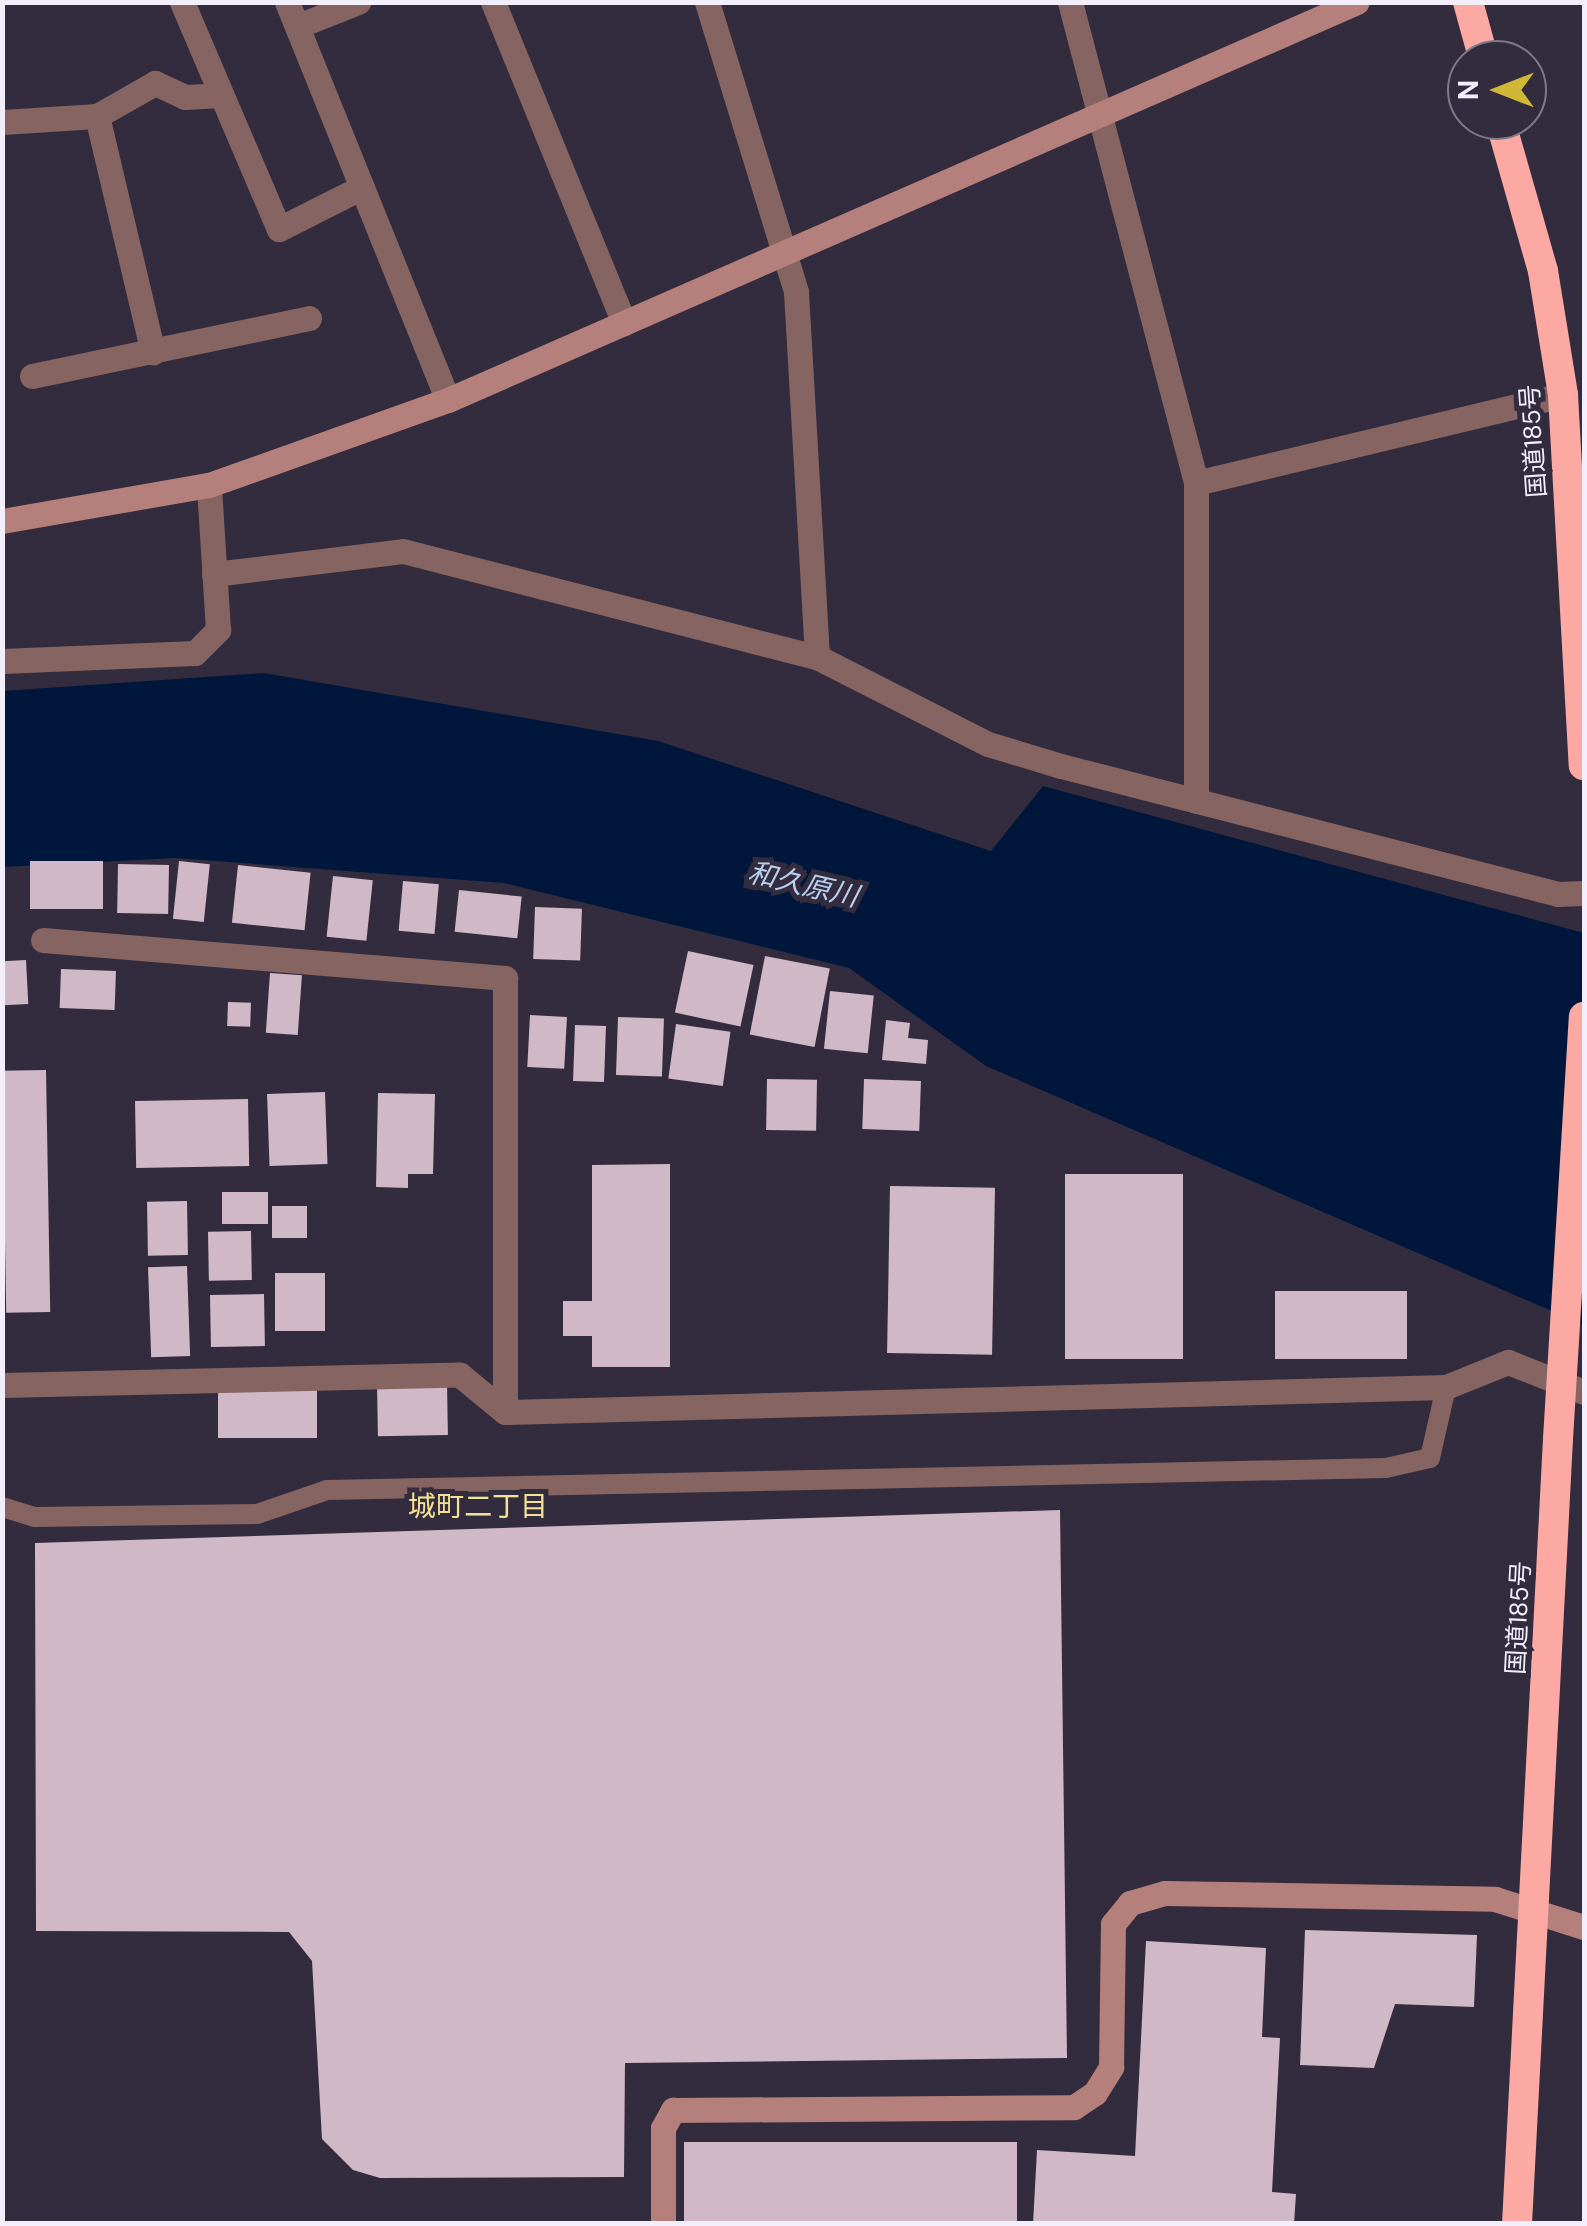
<!DOCTYPE html>
<meta charset="utf-8">
<style>
body{margin:0}
#map{position:relative;width:1587px;height:2226px;overflow:hidden;background:#332c3e;font-family:"DM Sans","Noto Sans JP",sans-serif}
div>[style]{position:absolute}
[style*='--x']{left:calc(var(--x)*1px);top:calc(var(--y)*1px);width:calc(var(--w)*1px);rotate:calc(var(--a)*1deg)}
.water>*{inset:0;background:#00163b}
.building>*{inset:0;background:#d0b8c6;transform-origin:0 0}
.lane>*{height:20px;margin:-10px;padding:0 10px;transform-origin:10px;border-radius:10px;background:#856461}
.street>*{height:25px;margin:-12.5px;padding:0 12.5px;transform-origin:12.5px;border-radius:12.5px;background:#856461}
.secondary>*{height:25px;margin:-12.5px;padding:0 12.5px;transform-origin:12.5px;border-radius:12.5px;background:#b5807b}
.highway>*{height:30px;margin:-15px;padding:0 15px;transform-origin:15px;border-radius:15px;background:#fba9a2}
.highway-bridge>*{height:30px;margin:-15px;padding:0 15px;transform-origin:15px;border-radius:15px;background:#fba9a2}
span{translate:-50% -50%;white-space:nowrap;text-align:center;line-height:1.15;-webkit-text-stroke:10px #332c3e;paint-order:stroke}
.street-label{font-size:25px;color:#f2eefa}
.water-label{font-size:28px;color:#b9cff0;font-style:italic}
.neighbourhood-label{font-size:28px;color:#f3e293}
.frame{position:absolute;inset:0;border:5px solid #f2eefa;pointer-events:none}
.north{position:absolute;left:1447px;top:40px;width:100px;height:100px;box-sizing:border-box;background:#332c3e;border:2px solid #7f7a89;border-radius:50%;rotate:270deg;font-size:28px;font-weight:700;line-height:40px;text-align:center;color:#f2eefa}
.north::after{content:'';display:block;margin:auto;width:35px;height:45px;background:#d1b736;clip-path:polygon(50% 0,100% 100%,50% 72%,0 100%)}
</style>
<div id="map">
<div class="water">
<div style="clip-path:polygon(264px 673px,658px 741px,991px 851px,1043px 786px,1584px 933px,1584px 1325px,986px 1066px,849px 968px,504px 883px,176px 858px,3px 867px,3px 691px)"></div>
</div>
<div class="building">
<div style="left:30px;top:861px;width:73px;height:48px"></div>
<div style="left:179px;top:861px;width:31px;height:58px;rotate:6deg"></div>
<div style="left:118px;top:864px;width:51px;height:49px;rotate:1deg"></div>
<div style="left:238px;top:865px;width:73px;height:58px;rotate:6deg"></div>
<div style="left:333px;top:876px;width:40px;height:61px;rotate:6deg"></div>
<div style="left:403px;top:881px;width:36px;height:50px;rotate:5deg"></div>
<div style="left:459px;top:890px;width:63px;height:42px;rotate:6deg"></div>
<div style="left:535px;top:907px;width:47px;height:52px;rotate:2deg"></div>
<div style="left:688px;top:951px;width:67px;height:63px;rotate:12deg"></div>
<div style="left:765px;top:956px;width:66px;height:80px;rotate:11deg"></div>
<div style="left:26px;top:960px;width:44px;height:24px;rotate:87deg"></div>
<div style="left:61px;top:969px;width:55px;height:39px;rotate:2deg"></div>
<div style="left:270px;top:973px;width:32px;height:60px;rotate:4deg"></div>
<div style="left:830px;top:991px;width:44px;height:58px;rotate:6deg"></div>
<div style="left:228px;top:1002px;width:23px;height:24px;rotate:2deg"></div>
<div style="left:530px;top:1015px;width:37px;height:52px;rotate:3deg"></div>
<div style="left:618px;top:1017px;width:46px;height:58px;rotate:2deg"></div>
<div style="clip-path:polygon(886px 1020px,910px 1023px,908px 1038px,928px 1040px,926px 1064px,882px 1060px)"></div>
<div style="left:676px;top:1024px;width:55px;height:55px;rotate:8deg"></div>
<div style="left:575px;top:1025px;width:31px;height:56px;rotate:2deg"></div>
<div style="left:46px;top:1070px;width:242px;height:44px;rotate:89deg"></div>
<div style="left:767px;top:1079px;width:50px;height:51px;rotate:1deg"></div>
<div style="left:864px;top:1079px;width:57px;height:50px;rotate:2deg"></div>
<div style="left:325px;top:1092px;width:72px;height:58px;rotate:88deg"></div>
<div style="clip-path:polygon(378px 1093px,435px 1094px,433px 1174px,408px 1174px,408px 1188px,376px 1187px)"></div>
<div style="left:248px;top:1099px;width:67px;height:113px;rotate:89deg"></div>
<div style="clip-path:polygon(670px 1164px,670px 1367px,592px 1367px,592px 1336px,563px 1336px,563px 1301px,592px 1301px,592px 1165px)"></div>
<div style="left:1065px;top:1174px;width:118px;height:185px"></div>
<div style="left:890px;top:1186px;width:105px;height:167px;rotate:1deg"></div>
<div style="left:268px;top:1192px;width:32px;height:46px;rotate:90deg"></div>
<div style="left:187px;top:1201px;width:54px;height:40px;rotate:89deg"></div>
<div style="left:307px;top:1206px;width:32px;height:35px;rotate:90deg"></div>
<div style="left:251px;top:1231px;width:49px;height:43px;rotate:89deg"></div>
<div style="left:187px;top:1266px;width:90px;height:39px;rotate:88deg"></div>
<div style="left:325px;top:1273px;width:58px;height:50px;rotate:90deg"></div>
<div style="left:1275px;top:1291px;width:132px;height:68px"></div>
<div style="left:264px;top:1294px;width:52px;height:54px;rotate:89deg"></div>
<div style="left:447px;top:1383px;width:52px;height:70px;rotate:89deg"></div>
<div style="left:317px;top:1386px;width:52px;height:99px;rotate:90deg"></div>
<div style="clip-path:polygon(1060px 1510px,1067px 2058px,625px 2063px,624px 2177px,380px 2178px,353px 2170px,322px 2139px,312px 1961px,289px 1932px,36px 1931px,35px 1543px)"></div>
<div style="clip-path:polygon(1305px 1930px,1477px 1935px,1474px 2007px,1395px 2004px,1374px 2068px,1300px 2065px)"></div>
<div style="clip-path:polygon(1146px 1941px,1266px 1948px,1262px 2037px,1280px 2038px,1272px 2192px,1296px 2194px,1294px 2224px,1033px 2224px,1037px 2150px,1135px 2156px)"></div>
<div style="left:684px;top:2142px;width:333px;height:82px"></div>
</div>
<div class="lane">
<div style="--x:2;--y:1507;--w:34;--a:17"></div>
<div style="--x:35;--y:1517;--w:222;--a:-0.8"></div>
<div style="--x:257;--y:1514;--w:74;--a:-18.9"></div>
<div style="--x:327;--y:1490;--w:1059;--a:-1.19"></div>
<div style="--x:1386;--y:1468;--w:45;--a:-12.8"></div>
<div style="--x:1430;--y:1458;--w:73;--a:-77.3"></div>
</div>
<div class="street">
<div style="--x:182;--y:2;--w:247;--a:66.9"></div>
<div style="--x:279;--y:229;--w:93;--a:-26.8"></div>
<div style="--x:287;--y:2;--w:429;--a:68"></div>
<div style="--x:493;--y:2;--w:347;--a:67.8"></div>
<div style="--x:707;--y:2;--w:303;--a:72.9"></div>
<div style="--x:796;--y:292;--w:366;--a:86.7"></div>
<div style="--x:1070;--y:2;--w:497;--a:75.3"></div>
<div style="--x:1196;--y:483;--w:318;--a:90"></div>
<div style="--x:298;--y:26;--w:65;--a:-21.8"></div>
<div style="--x:97;--y:116;--w:243;--a:76.7"></div>
<div style="--x:2;--y:122;--w:95;--a:-3.6"></div>
<div style="--x:97;--y:116;--w:67;--a:-29.6"></div>
<div style="--x:155;--y:83;--w:33;--a:25"></div>
<div style="--x:185;--y:97;--w:36;--a:-3"></div>
<div style="--x:32;--y:376;--w:283;--a:-11.8"></div>
<div style="--x:1196;--y:483;--w:377;--a:-13.5"></div>
<div style="--x:214;--y:574;--w:190;--a:-6.9"></div>
<div style="--x:403;--y:551;--w:427;--a:14.4"></div>
<div style="--x:817;--y:657;--w:192;--a:27"></div>
<div style="--x:988;--y:744;--w:76;--a:16.8"></div>
<div style="--x:1061;--y:766;--w:513;--a:14.44"></div>
<div style="--x:1558;--y:894;--w:26;--a:-2"></div>
<div style="--x:2;--y:661;--w:193;--a:-2.4"></div>
<div style="--x:195;--y:653;--w:33;--a:-45"></div>
<div style="--x:218;--y:630;--w:145;--a:-93.6"></div>
<div style="--x:43;--y:940;--w:464;--a:4.7"></div>
<div style="--x:505;--y:978;--w:434;--a:90"></div>
<div style="--x:2;--y:1385;--w:458;--a:-1.3"></div>
<div style="--x:460;--y:1375;--w:58;--a:39.4"></div>
<div style="--x:505;--y:1412;--w:941;--a:-1.52"></div>
<div style="--x:1446;--y:1387;--w:67;--a:-22"></div>
<div style="--x:1508;--y:1362;--w:82;--a:21.5"></div>
</div>
<div class="secondary">
<div style="--x:2;--y:521;--w:210;--a:-9.9"></div>
<div style="--x:209;--y:485;--w:254;--a:-19.6"></div>
<div style="--x:448;--y:400;--w:992;--a:-23.65"></div>
<div style="--x:663;--y:2224;--w:96;--a:-90"></div>
<div style="--x:663;--y:2128;--w:21;--a:-61"></div>
<div style="--x:673;--y:2110;--w:401;--a:-0.4"></div>
<div style="--x:1074;--y:2107;--w:25;--a:-34"></div>
<div style="--x:1095;--y:2093;--w:31;--a:-58"></div>
<div style="--x:1111;--y:2067;--w:143;--a:-89.2"></div>
<div style="--x:1113;--y:1924;--w:27;--a:-51"></div>
<div style="--x:1130;--y:1903;--w:36;--a:-16"></div>
<div style="--x:1165;--y:1893;--w:330;--a:1"></div>
<div style="--x:1495;--y:1899;--w:93;--a:17.5"></div>
</div>
<div class="highway">
<div style="--x:1468;--y:2;--w:60;--a:74.6"></div>
<div style="--x:1500;--y:120;--w:157;--a:74.1"></div>
<div style="--x:1543;--y:271;--w:126;--a:80.8"></div>
<div style="--x:1563;--y:395;--w:371;--a:86.8"></div>
<div style="--x:1517;--y:2224;--w:786;--a:-87.01"></div>
</div>
<div class="highway-bridge">
<div style="--x:1558;--y:1439;--w:423;--a:-86.5"></div>
</div>
<div class="street-label">
<span style="left:1534px;top:441px;rotate:-94deg">国道185号</span>
<span style="left:1519px;top:1618px;rotate:-87deg">国道185号</span>
</div>
<div class="water-label">
<span style="left:803px;top:885px;rotate:13deg">和久原川</span>
</div>
<div class="neighbourhood-label">
<span style="left:478px;top:1507px">城町二丁目</span>
</div>
<div class="frame"></div>
<div class="north">N</div>
</div>
